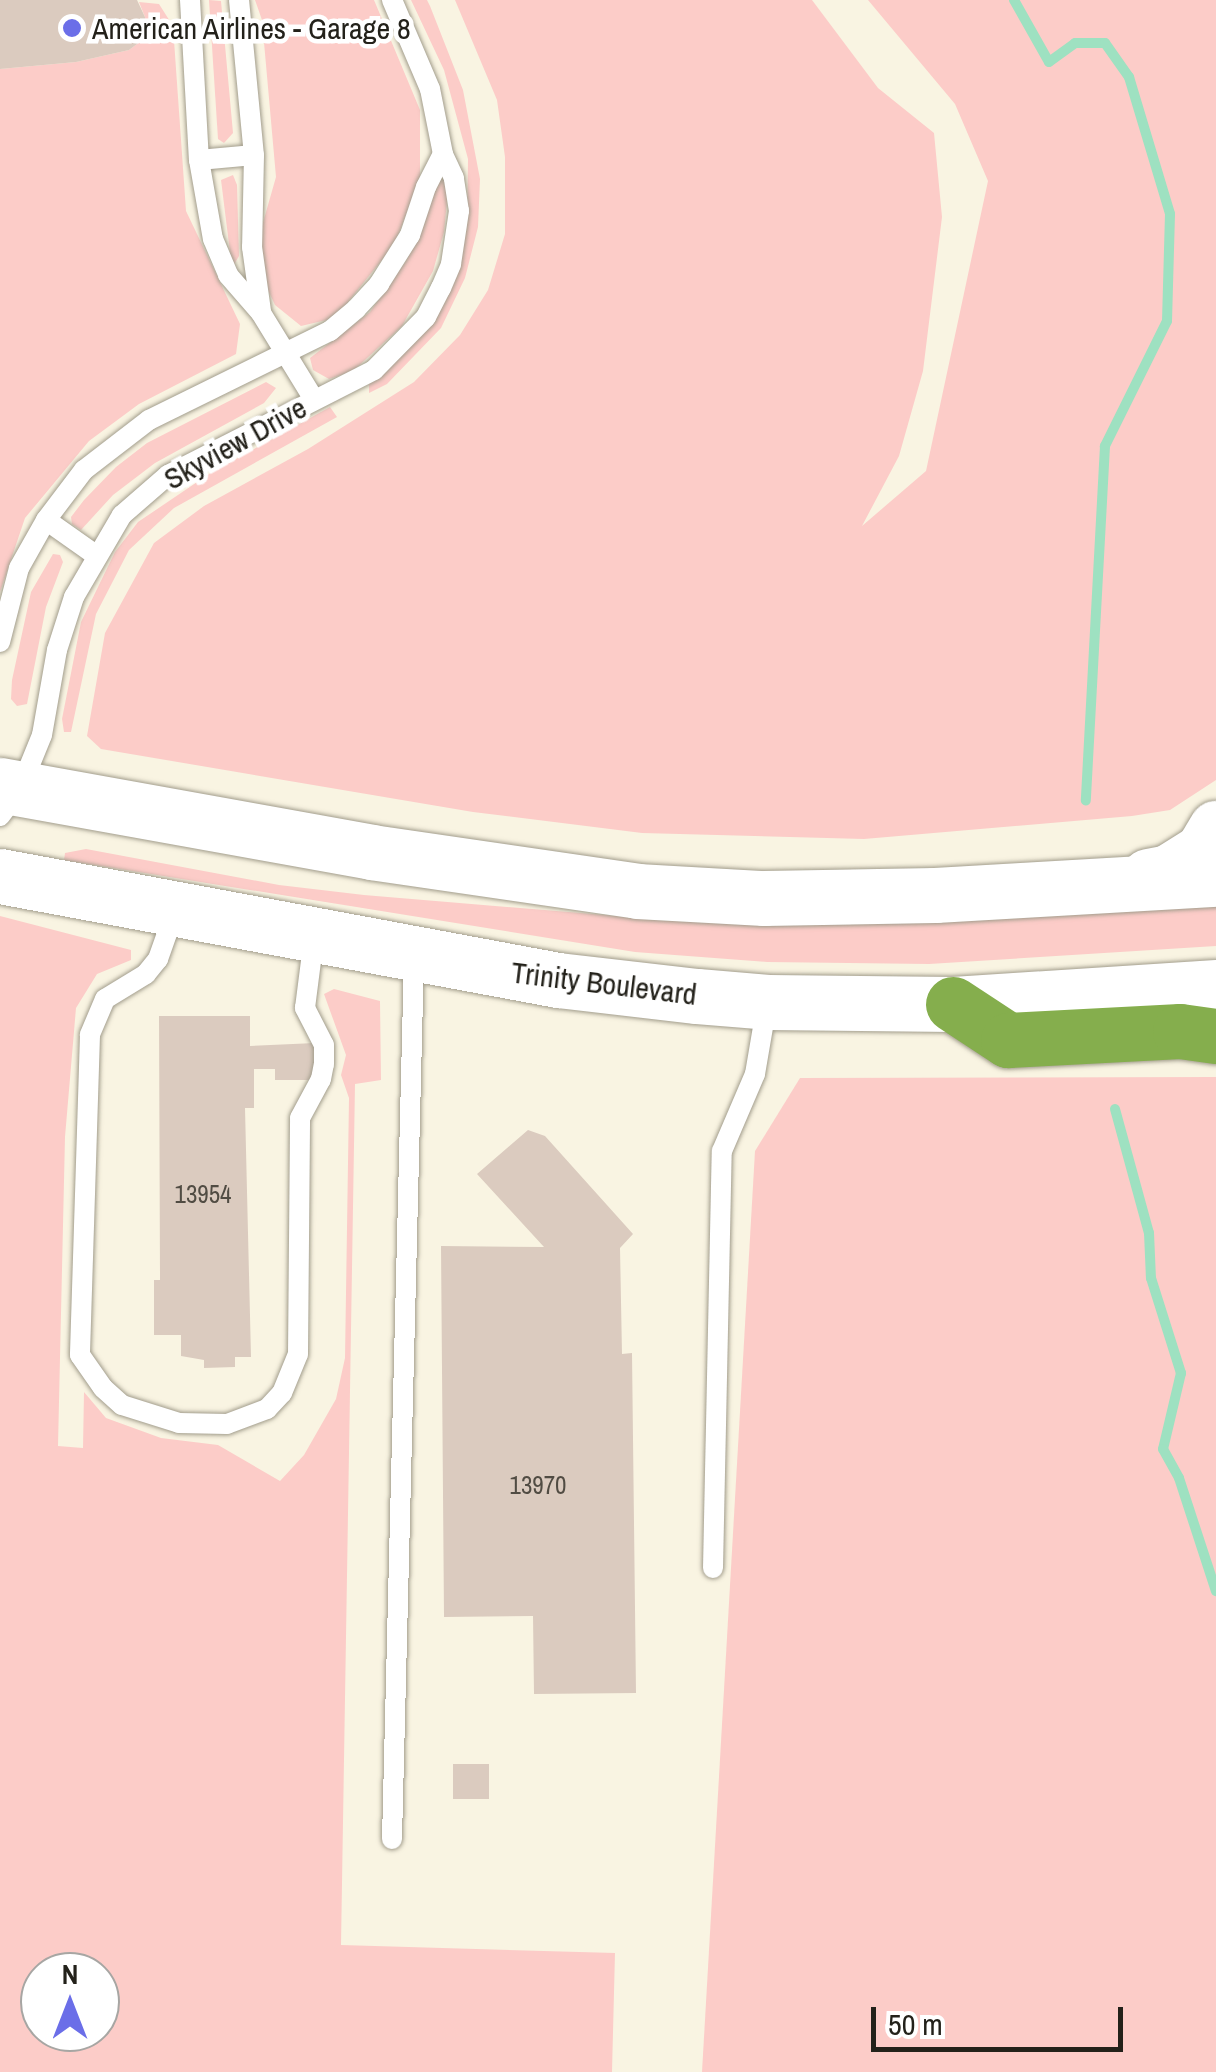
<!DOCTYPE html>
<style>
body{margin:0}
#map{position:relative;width:1216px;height:2072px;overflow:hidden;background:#f9f4e2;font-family:"Archivo Narrow",sans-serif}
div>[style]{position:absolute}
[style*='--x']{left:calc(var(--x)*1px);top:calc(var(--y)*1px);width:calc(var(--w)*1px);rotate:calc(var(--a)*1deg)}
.green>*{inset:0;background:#fcccc8}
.stream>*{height:10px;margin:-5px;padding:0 5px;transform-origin:5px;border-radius:5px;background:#9ee1c1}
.building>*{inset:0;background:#dbcbbf;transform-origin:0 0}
.roads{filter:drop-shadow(0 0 2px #a29d8c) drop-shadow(0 0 2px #a29d8c)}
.lane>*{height:20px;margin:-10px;padding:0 10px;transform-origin:10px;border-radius:10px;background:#fff}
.secondary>*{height:55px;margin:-27.5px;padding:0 27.5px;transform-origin:27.5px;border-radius:27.5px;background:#fff}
.highway>*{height:55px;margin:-27.5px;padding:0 27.5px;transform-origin:27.5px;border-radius:27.5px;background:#85ae4d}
.dots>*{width:28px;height:28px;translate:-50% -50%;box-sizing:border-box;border:5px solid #fff;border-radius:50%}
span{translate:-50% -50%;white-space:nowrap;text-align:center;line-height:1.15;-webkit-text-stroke:9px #fff;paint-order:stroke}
.number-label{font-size:25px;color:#514c43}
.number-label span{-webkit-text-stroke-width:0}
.poi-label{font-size:30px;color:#23211a}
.left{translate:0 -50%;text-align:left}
.street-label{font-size:30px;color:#23211a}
.north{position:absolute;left:20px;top:1952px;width:100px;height:100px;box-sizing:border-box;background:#fff;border:2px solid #a7a6a3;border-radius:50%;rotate:0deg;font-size:28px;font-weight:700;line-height:40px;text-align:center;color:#23211a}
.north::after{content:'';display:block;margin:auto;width:35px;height:45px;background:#6b6ee8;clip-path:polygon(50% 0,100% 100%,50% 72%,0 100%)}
.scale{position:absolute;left:871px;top:2007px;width:252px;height:45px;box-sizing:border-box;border:5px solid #23211a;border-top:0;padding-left:12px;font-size:30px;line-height:35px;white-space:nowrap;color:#23211a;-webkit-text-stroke:8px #fff;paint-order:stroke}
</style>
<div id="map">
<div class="green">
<div style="clip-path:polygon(209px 0,221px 1px,233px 133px,224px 143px,218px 139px)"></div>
<div style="clip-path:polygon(255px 0,374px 0,420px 110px,420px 180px,394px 245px,335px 318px,301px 326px,275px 305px,258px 269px,258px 240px,276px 177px,262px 20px)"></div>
<div style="clip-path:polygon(411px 0,427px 0,430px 6px,463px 90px,480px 179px,478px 227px,465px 278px,441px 328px,387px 384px,369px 393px,369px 383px,429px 326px,458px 274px,467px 227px,468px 159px,444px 70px)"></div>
<div style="clip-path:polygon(455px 0,812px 0,878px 88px,934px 133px,942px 217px,923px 371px,899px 456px,862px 526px,926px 471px,988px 181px,955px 104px,868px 0,1216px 0,1216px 780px,1170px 810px,1132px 816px,864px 839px,642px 833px,473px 812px,101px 749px,87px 736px,105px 633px,154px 543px,204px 506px,308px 449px,414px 382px,460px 335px,488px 290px,505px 234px,505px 157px,497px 100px)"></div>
<div style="clip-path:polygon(139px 2px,159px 4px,173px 26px,186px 211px,240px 324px,236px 354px,139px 404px,89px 441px,25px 518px,0 592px,0 69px,76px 62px,129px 50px,145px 38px,145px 17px)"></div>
<div style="clip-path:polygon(233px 175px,237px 185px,239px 256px,232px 268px,221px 180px)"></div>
<div style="clip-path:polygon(441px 175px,449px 180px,444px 232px,433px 271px,402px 326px,353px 371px,329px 379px,313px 370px,310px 358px,370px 312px,406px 261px)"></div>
<div style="clip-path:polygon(266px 382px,276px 388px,264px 403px,155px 463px,113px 495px,81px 530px,72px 524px,71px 517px,84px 500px,116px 467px,147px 443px)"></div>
<div style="clip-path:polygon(330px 407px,337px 417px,174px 508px,129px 550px,96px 614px,71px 732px,64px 732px,62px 719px,81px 622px,115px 552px,138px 522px,209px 474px)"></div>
<div style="clip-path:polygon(53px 554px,60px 555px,63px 562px,46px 607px,27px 704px,17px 706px,11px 699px,12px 680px,31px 592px)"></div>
<div style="clip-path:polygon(86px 849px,279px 885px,364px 895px,677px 921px,829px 923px,1216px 903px,1216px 946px,929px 964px,767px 962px,635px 952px,64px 860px,65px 853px)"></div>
<div style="clip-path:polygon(evenodd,0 916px,131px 950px,131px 960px,97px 974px,76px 1008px,65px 1137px,58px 1446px,83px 1448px,84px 1392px,106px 1418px,161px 1438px,218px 1445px,280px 1481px,304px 1455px,336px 1399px,345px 1358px,349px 1098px,341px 1075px,346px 1055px,324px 994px,334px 989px,380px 1001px,381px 1080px,355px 1084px,341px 1945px,615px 1953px,612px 2072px,0 2072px,0 916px,40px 1972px,100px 1972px,100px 2032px,40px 2032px,40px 1972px)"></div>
<div style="clip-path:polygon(1216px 1077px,1216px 2072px,702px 2072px,755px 1151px,800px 1078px)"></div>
</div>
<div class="stream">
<div style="--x:1014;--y:0;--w:71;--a:60.6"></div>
<div style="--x:1049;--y:62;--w:32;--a:-36"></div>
<div style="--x:1075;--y:43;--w:30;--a:0"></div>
<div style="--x:1105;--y:43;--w:42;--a:54.8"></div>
<div style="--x:1129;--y:77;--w:143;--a:73.3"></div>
<div style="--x:1170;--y:214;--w:107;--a:91.6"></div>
<div style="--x:1167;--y:321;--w:140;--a:116.4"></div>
<div style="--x:1105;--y:446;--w:355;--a:93.1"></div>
<div style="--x:1115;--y:1109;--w:129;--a:74.7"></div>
<div style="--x:1149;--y:1233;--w:45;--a:87.5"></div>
<div style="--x:1151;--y:1278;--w:100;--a:72.5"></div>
<div style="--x:1181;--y:1373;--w:78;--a:103.3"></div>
<div style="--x:1163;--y:1449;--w:33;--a:61"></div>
<div style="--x:1179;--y:1478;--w:119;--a:71.9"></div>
</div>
<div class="building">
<div style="clip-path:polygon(0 0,137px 0,145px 17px,145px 38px,129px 50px,76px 62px,0 69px)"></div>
<div style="clip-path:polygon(159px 1016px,250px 1016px,250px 1046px,315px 1043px,315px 1080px,275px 1080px,275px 1069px,254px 1069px,254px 1108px,245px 1108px,251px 1357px,235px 1357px,235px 1367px,204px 1368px,204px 1360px,181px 1356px,181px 1335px,154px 1335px,154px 1280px,160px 1280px)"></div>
<div style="clip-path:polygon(528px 1130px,545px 1136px,633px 1234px,620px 1248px,622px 1354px,632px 1353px,636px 1693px,534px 1694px,533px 1616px,444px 1617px,441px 1246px,544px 1247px,477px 1174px)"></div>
<div style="left:453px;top:1764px;width:36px;height:35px"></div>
</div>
<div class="roads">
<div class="lane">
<div style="--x:190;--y:0;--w:160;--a:86.8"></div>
<div style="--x:199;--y:160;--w:80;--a:80"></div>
<div style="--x:213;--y:239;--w:39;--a:67"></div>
<div style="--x:228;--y:275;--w:50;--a:49"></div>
<div style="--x:261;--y:313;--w:100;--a:58.5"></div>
<div style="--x:239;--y:0;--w:156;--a:84.5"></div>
<div style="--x:254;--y:155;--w:92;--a:91.2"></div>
<div style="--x:252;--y:247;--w:65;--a:82"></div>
<div style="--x:199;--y:160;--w:55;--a:-5.2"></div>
<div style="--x:46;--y:520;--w:62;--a:35.2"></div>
<div style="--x:0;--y:642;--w:76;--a:-75.6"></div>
<div style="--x:19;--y:568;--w:55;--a:-60.6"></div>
<div style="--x:46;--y:520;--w:63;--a:-52.8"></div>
<div style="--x:84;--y:470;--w:82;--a:-37.6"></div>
<div style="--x:149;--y:420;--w:202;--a:-26.2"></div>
<div style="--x:330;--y:331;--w:34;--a:-40"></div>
<div style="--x:356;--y:309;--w:34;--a:-47"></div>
<div style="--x:379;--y:284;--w:58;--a:-57.7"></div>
<div style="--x:410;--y:235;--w:51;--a:-71.6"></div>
<div style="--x:426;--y:187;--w:37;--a:-63"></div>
<div style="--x:0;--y:816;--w:34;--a:-53"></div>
<div style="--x:20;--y:789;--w:58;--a:-67.8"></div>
<div style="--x:42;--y:735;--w:86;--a:-80"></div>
<div style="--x:57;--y:650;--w:56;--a:-72.2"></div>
<div style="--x:74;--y:597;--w:95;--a:-59.7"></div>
<div style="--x:122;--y:515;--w:61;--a:-41"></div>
<div style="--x:168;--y:475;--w:231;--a:-27"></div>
<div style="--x:374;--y:370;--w:74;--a:-45.5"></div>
<div style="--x:426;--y:317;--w:33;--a:-63"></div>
<div style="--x:441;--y:288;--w:26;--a:-67"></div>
<div style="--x:451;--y:264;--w:54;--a:-81.4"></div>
<div style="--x:459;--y:211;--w:33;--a:-99"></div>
<div style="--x:454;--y:178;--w:26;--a:-115"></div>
<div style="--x:443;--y:154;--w:66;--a:-101.3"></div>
<div style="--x:430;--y:89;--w:97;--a:-113.1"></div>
<div style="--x:175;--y:911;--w:51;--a:109.5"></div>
<div style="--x:158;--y:959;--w:19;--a:129"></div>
<div style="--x:146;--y:974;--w:48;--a:148.6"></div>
<div style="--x:105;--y:999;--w:39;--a:113"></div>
<div style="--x:90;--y:1035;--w:320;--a:91.8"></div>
<div style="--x:80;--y:1355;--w:40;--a:55.1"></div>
<div style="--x:103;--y:1388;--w:25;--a:42"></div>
<div style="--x:122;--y:1405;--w:60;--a:17.5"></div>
<div style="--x:179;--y:1423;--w:48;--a:1.2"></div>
<div style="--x:227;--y:1424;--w:43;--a:-20.6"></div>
<div style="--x:267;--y:1409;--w:22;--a:-47"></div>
<div style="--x:282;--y:1393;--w:42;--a:-67.7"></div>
<div style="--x:298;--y:1354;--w:236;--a:-89.5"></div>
<div style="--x:300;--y:1118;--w:44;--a:-61.7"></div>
<div style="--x:321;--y:1079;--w:15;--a:-79"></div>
<div style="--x:324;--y:1064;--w:19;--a:-90"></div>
<div style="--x:324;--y:1045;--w:42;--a:-117.2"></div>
<div style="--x:305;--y:1008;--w:71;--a:-82.7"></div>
<div style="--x:713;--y:1568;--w:417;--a:-88.8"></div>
<div style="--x:722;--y:1151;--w:84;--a:-66.8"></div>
<div style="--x:755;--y:1074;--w:71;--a:-80.3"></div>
<div style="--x:392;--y:1839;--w:882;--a:-88.57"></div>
</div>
<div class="secondary">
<div style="--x:0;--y:785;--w:377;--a:10.2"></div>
<div style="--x:371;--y:852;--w:269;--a:8.3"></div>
<div style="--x:637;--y:891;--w:127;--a:3.2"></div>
<div style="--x:764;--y:898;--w:171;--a:-1"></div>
<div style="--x:935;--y:895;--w:281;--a:-3.3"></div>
<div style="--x:0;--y:876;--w:568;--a:10.56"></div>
<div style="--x:558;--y:980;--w:140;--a:6.6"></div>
<div style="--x:697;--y:996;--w:71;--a:4.8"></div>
<div style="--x:768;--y:1002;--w:185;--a:0.6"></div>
<div style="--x:953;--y:1004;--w:264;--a:-3.7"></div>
<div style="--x:1148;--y:876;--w:20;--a:-11"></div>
<div style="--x:1168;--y:872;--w:40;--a:-32"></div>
<div style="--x:1202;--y:851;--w:27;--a:-59"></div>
</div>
<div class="highway">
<div style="--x:953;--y:1004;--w:66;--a:33.2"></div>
<div style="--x:1008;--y:1040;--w:172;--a:-3"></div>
<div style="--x:1180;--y:1031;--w:36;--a:8"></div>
</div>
</div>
<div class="dots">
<div style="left:72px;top:28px;background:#6b6ee8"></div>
</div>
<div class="number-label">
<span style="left:203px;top:1194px">13954</span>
<span style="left:538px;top:1485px">13970</span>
</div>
<div class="poi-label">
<span class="left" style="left:92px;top:28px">American Airlines - Garage 8</span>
</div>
<div class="street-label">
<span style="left:235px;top:443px;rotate:-29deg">Skyview Drive</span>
<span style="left:604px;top:983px;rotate:7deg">Trinity Boulevard</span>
</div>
<div class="north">N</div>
<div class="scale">50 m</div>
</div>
